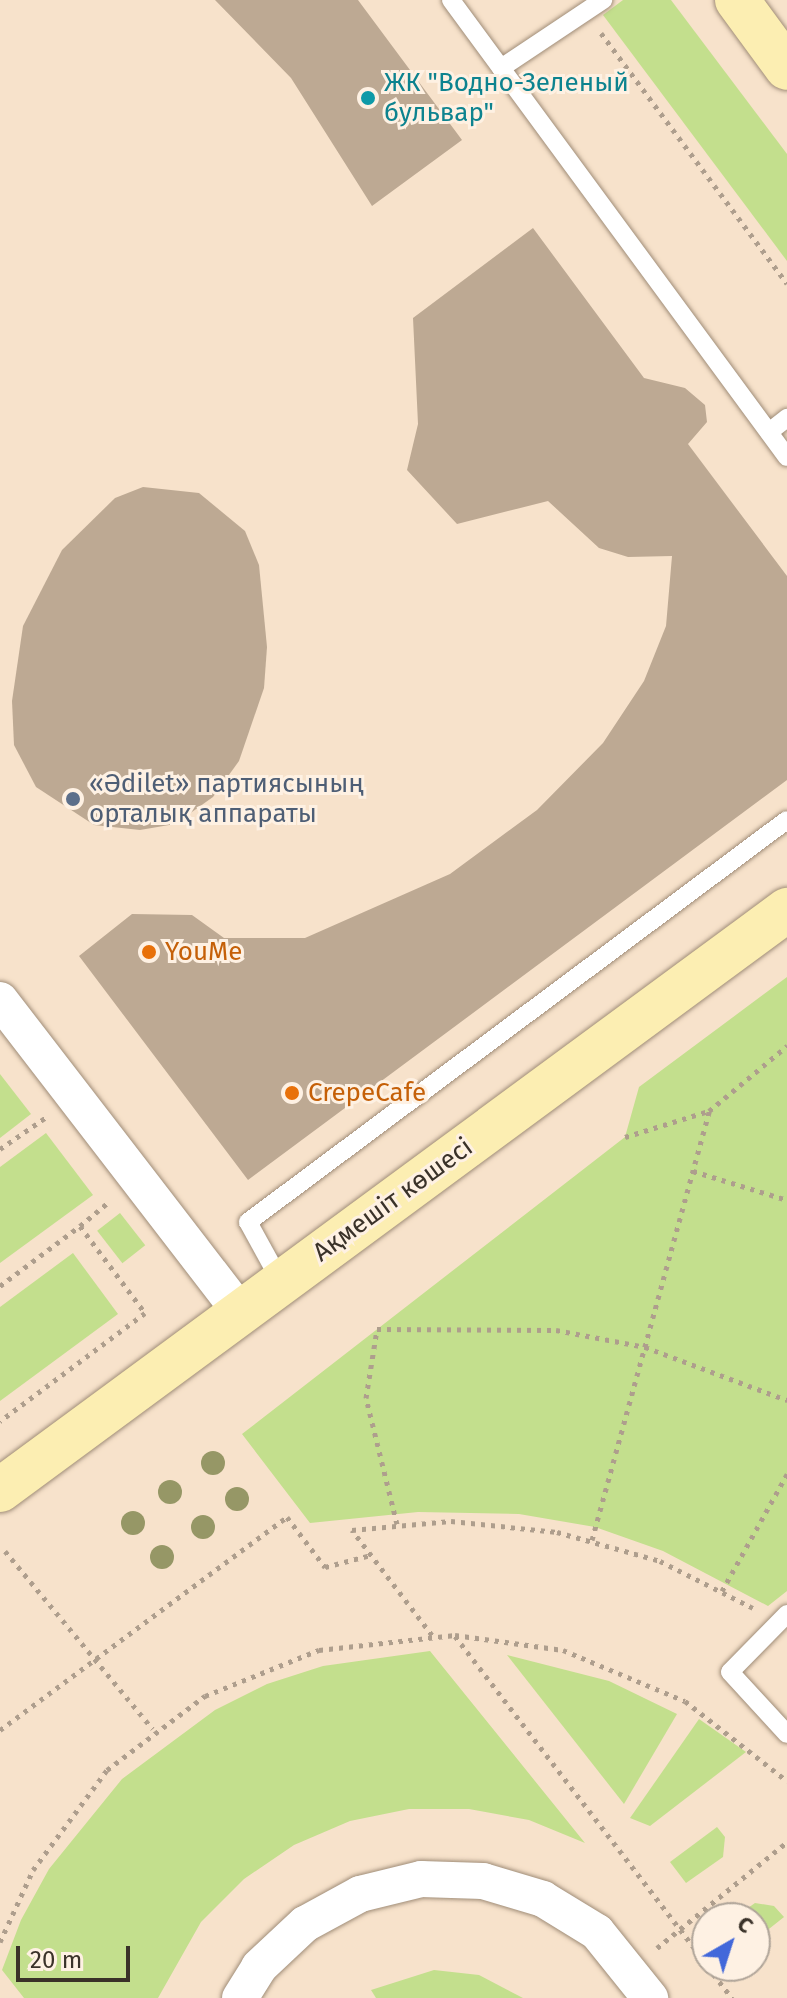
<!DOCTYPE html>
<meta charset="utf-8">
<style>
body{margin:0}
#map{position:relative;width:787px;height:1998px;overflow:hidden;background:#f7e2cb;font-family:"Fira Sans",sans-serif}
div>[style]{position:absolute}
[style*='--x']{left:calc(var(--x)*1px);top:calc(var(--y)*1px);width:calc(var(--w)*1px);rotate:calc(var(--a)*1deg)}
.green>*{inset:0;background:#c3df8d;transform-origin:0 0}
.building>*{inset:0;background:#bda993}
.path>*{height:5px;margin-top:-2.5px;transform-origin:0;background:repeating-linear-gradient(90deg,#ae9e8d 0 4px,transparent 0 10px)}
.roads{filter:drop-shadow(0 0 2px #a08d78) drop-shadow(0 0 2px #a08d78)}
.lane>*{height:18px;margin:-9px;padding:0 9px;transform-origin:9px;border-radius:9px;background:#fff}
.street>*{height:36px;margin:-18px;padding:0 18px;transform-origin:18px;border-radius:18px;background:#fff}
.secondary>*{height:44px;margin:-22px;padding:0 22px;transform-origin:22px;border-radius:22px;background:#fceeb2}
.trees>*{width:24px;height:24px;margin:-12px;border-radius:50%;background:#969766}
.dots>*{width:22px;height:22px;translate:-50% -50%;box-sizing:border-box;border:4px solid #fef1e3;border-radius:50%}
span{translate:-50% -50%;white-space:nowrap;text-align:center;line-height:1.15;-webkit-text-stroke:6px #fef1e3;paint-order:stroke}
.culture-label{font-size:26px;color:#0d838f}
.left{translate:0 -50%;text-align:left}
.service-label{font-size:26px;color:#4e5e75}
.food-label{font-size:26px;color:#c56008}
.street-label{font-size:26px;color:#3a3229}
.north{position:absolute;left:691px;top:1902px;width:80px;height:80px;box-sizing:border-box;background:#fef1e3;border:2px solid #b0a599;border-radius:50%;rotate:39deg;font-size:22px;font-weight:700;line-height:32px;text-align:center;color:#3a3229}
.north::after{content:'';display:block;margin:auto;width:28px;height:36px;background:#4268da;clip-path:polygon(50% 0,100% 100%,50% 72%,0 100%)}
.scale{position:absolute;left:16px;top:1946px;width:114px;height:36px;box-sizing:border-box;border:4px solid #3a3229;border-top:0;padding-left:10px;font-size:24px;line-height:28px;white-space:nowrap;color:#3a3229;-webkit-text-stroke:6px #fef1e3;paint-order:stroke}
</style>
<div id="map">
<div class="green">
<div style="clip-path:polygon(623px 0,671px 0,787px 154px,787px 261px,603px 15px)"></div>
<div style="clip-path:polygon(787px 977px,787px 1591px,768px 1606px,663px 1551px,595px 1527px,519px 1514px,418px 1512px,310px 1523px,242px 1434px,625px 1137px,639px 1087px)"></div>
<div style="clip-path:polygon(0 1074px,31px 1114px,0 1138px)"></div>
<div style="clip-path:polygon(46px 1133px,93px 1195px,0 1263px,0 1167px)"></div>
<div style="left:120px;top:1213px;width:41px;height:29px;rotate:52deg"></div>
<div style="clip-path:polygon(73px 1253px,118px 1314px,0 1401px,0 1307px)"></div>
<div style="clip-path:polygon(430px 1651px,585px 1843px,529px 1820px,469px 1809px,409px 1809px,350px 1821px,294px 1845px,244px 1879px,201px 1922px,158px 1998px,24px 1998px,2px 1970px,21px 1920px,49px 1869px,122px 1779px,215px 1710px,267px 1684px,323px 1666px)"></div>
<div style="clip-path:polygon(507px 1655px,609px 1681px,677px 1714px,624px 1804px)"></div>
<div style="clip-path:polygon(699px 1719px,746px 1752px,650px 1826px,630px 1818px)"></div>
<div style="clip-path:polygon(717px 1827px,725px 1837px,723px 1857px,686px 1883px,670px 1862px)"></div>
<div style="clip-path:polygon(755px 1903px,774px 1906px,784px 1917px,755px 1940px,755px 1918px,734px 1918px)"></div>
<div style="clip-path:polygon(434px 1970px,479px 1975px,523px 1998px,376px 1998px,371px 1990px)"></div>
</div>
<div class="building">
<div style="clip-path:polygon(215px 0,358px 0,462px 140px,372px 206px,291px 78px)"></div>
<div style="clip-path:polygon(533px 228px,644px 378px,685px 388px,705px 405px,707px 422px,688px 444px,787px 576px,787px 780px,248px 1180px,79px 956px,132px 914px,192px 915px,224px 938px,305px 938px,450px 874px,537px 810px,603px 743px,644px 681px,666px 626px,672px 556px,628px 557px,599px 548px,548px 501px,457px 524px,407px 470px,418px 424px,413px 318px)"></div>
<div style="clip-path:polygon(143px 487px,199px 493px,245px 531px,259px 565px,267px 647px,264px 688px,239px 761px,213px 797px,175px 824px,140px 830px,94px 825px,36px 787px,14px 745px,12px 701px,23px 626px,62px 550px,115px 498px)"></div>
</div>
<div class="path">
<div style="--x:601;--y:33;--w:312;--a:53.4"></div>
<div style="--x:625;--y:1137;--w:88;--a:-17.2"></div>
<div style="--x:709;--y:1111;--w:102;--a:-39.8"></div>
<div style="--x:0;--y:1149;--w:55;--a:-34.6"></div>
<div style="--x:693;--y:1171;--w:98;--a:17.1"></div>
<div style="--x:80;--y:1226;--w:38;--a:-40"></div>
<div style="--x:0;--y:1286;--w:100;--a:-36.9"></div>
<div style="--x:80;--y:1226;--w:109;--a:53.2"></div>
<div style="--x:145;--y:1313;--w:181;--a:143.3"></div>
<div style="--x:397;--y:1524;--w:130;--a:-103.8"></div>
<div style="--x:366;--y:1398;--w:70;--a:-80.9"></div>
<div style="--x:377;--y:1329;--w:179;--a:0.3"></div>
<div style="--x:556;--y:1330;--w:91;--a:10.8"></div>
<div style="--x:645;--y:1347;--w:152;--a:20.5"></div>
<div style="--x:592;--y:1540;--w:445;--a:-74.7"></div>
<div style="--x:5;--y:1551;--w:231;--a:50.3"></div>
<div style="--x:722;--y:1591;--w:134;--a:-60.9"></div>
<div style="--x:432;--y:1635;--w:132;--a:-127.3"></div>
<div style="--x:352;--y:1530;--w:99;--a:-5.2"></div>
<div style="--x:451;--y:1521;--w:107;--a:5.9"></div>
<div style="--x:557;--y:1532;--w:107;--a:15.7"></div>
<div style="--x:660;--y:1561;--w:104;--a:26.8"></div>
<div style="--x:455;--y:1636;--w:414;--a:52.5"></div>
<div style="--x:0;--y:1730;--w:357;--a:-36.6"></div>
<div style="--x:287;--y:1517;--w:63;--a:52.8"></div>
<div style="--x:325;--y:1567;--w:48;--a:-14.6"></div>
<div style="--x:0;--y:1942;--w:79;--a:-65.4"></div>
<div style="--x:33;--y:1870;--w:124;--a:-53.5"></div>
<div style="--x:107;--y:1770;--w:123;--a:-37.1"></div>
<div style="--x:205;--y:1696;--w:123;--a:-22"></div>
<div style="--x:319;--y:1650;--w:137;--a:-6.3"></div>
<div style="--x:455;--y:1635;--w:109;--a:7.9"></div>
<div style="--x:563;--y:1650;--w:132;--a:22.7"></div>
<div style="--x:685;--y:1701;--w:130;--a:38.1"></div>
<div style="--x:657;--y:1948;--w:168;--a:-39.2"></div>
<div style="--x:707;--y:1966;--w:41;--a:52"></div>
</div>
<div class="roads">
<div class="lane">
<div style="--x:451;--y:0;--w:567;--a:53.68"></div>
<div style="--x:501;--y:68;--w:123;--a:-33.7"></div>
<div style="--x:769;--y:432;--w:23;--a:-38"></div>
<div style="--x:281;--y:1282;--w:68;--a:-118.8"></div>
<div style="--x:248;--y:1222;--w:672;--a:-36.72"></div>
<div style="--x:787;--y:1614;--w:81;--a:134.5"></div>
<div style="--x:730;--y:1672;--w:84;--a:47.4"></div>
</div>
<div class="street">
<div style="--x:0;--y:1000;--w:394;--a:52.4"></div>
<div style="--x:240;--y:1998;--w:36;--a:-58"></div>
<div style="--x:259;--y:1967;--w:63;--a:-43.1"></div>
<div style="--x:305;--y:1924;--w:63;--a:-28.6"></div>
<div style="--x:360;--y:1894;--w:63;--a:-13.8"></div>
<div style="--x:421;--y:1879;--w:62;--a:1.8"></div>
<div style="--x:483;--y:1881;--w:63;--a:16.7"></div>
<div style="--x:543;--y:1899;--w:63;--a:31.4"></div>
<div style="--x:597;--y:1932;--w:85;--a:51.2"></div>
</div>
<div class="secondary">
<div style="--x:737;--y:0;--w:84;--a:53.7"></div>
<div style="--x:0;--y:1490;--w:978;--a:-36.39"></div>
</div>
</div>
<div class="trees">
<div style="left:213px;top:1463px"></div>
<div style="left:170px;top:1492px"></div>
<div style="left:237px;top:1499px"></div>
<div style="left:133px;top:1523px"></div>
<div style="left:203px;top:1527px"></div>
<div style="left:162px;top:1557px"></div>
</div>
<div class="dots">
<div style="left:368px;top:98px;background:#0f9aa8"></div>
<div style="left:73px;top:799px;background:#5c6f8a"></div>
<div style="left:149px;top:952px;background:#e8710a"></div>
<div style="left:292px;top:1093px;background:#e8710a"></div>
</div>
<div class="culture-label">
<span class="left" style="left:384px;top:98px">ЖК "Водно-Зеленый<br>бульвар"</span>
</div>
<div class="service-label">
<span class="left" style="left:89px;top:799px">«Әdilet» партиясының<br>орталық аппараты</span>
</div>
<div class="food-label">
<span class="left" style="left:165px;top:952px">YouMe</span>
<span class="left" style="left:308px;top:1093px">CrepeCafe</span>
</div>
<div class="street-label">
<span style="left:393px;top:1200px;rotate:-36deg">Ақмешіт көшесі</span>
</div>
<div class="north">С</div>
<div class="scale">20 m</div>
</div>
